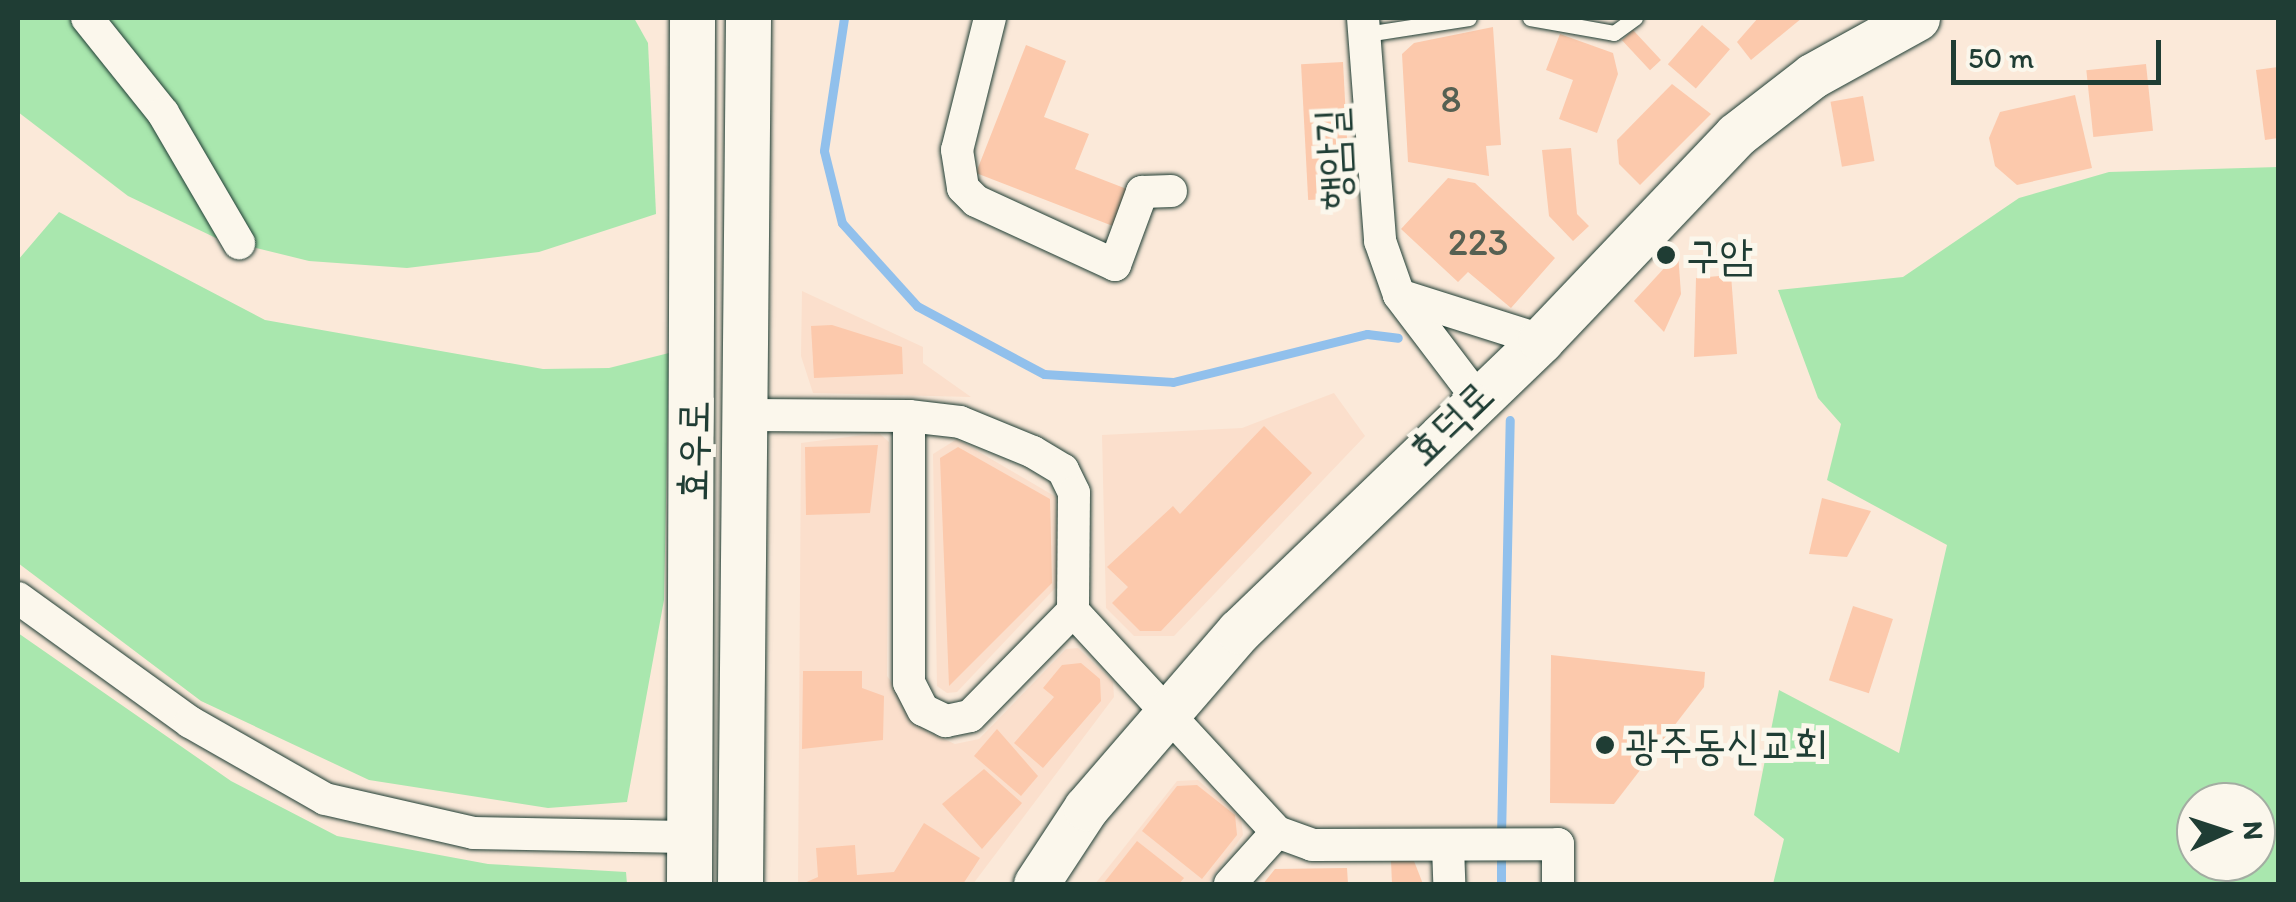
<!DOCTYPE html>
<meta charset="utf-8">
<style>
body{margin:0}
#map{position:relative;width:2296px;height:902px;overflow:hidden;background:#fbe9d9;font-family:Itim,"Poor Story",sans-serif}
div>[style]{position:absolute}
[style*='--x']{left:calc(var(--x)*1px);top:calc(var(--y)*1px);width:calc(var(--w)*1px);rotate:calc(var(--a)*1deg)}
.built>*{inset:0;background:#fbdfcc}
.green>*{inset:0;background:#a9e7ae}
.stream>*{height:9px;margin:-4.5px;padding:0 4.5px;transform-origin:4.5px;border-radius:4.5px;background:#91c0ec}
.building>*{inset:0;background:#fcc9ac;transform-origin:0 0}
.roads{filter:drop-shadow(0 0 2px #1f3d34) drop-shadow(0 0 2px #1f3d34)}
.lane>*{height:15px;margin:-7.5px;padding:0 7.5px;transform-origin:7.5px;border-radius:7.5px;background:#fbf7ec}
.street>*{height:32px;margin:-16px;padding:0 16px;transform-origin:16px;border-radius:16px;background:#fbf7ec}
.secondary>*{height:45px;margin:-22.5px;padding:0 22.5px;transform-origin:22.5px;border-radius:22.5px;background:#fbf7ec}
.dots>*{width:28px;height:28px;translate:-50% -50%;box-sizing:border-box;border:5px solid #fbf7ec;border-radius:50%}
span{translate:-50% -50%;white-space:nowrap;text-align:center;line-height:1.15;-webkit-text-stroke:10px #fbf7ec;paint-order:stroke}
.number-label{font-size:38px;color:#566052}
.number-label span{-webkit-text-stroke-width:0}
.street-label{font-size:42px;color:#1f3d34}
.poi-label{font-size:42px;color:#1f3d34}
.left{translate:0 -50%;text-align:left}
.frame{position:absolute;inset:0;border:20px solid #1f3d34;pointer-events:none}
.north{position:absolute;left:2176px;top:782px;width:100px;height:100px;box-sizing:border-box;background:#fbf7ec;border:2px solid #a3ada2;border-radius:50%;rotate:87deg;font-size:28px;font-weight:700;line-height:40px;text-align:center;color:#1f3d34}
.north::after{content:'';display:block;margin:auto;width:35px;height:45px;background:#1f3d34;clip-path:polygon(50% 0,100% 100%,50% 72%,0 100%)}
.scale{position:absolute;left:1951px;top:40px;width:210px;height:45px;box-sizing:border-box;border:5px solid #1f3d34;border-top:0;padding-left:12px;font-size:30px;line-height:35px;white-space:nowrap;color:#1f3d34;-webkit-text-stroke:8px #fbf7ec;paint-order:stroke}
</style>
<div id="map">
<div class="built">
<div style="clip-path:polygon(802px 291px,923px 347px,923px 363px,971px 397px,813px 393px,801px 356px)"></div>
<div style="clip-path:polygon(1334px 393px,1365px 436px,1174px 636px,1134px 636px,1106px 608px,1102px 435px,1242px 428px)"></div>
<div style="clip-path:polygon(879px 433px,889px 442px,887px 676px,928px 732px,955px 744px,979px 739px,1066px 649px,1078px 648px,1113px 682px,1114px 697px,973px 884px,798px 884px,801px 443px)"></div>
<div style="clip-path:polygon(957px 439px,1056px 497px,1058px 585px,957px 692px,947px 693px,937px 686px,933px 454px)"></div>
<div style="clip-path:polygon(1198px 780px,1241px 818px,1243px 835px,1207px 884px,1095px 884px,1177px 781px)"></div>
</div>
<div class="green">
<div style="clip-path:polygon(18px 18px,634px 18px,648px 43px,656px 214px,539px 252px,407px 268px,309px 261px,216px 238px,128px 196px,18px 112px)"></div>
<div style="clip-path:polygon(evenodd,2278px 167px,2278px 884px,1773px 884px,1784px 839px,1754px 815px,1779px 690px,1899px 753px,1947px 545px,1827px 480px,1841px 424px,1818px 398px,1778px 290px,1903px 277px,2019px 198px,2109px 172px,2278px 167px,2256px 802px,2256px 862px,2196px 862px,2196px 802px,2256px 802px)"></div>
<div style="clip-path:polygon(59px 212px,265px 320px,543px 369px,609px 368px,669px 353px,664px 600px,627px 802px,548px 808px,369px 780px,201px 701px,18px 563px,18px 260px)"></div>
<div style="clip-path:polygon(18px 633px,231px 781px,337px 836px,488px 864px,626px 872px,627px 884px,18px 884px)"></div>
</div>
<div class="stream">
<div style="--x:844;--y:18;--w:134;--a:98.6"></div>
<div style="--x:824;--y:151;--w:74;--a:76"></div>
<div style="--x:842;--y:223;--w:112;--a:47.9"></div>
<div style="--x:917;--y:306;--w:144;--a:28.2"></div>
<div style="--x:1044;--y:374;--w:129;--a:3.5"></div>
<div style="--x:1173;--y:382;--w:200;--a:-13.9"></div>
<div style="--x:1367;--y:334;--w:31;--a:7"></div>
<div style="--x:1501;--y:837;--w:417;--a:-88.8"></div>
<div style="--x:1501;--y:852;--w:32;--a:90"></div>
</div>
<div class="building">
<div style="clip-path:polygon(1758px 18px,1802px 18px,1751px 60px,1737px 42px)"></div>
<div style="left:1702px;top:25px;width:37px;height:52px;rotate:41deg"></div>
<div style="clip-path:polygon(1493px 27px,1501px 145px,1486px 146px,1489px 176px,1408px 162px,1402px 54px,1414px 43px)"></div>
<div style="left:1633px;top:30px;width:41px;height:15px;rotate:47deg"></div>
<div style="clip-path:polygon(1560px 34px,1613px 53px,1618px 74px,1597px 133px,1559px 119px,1573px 80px,1546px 70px)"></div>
<div style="clip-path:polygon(1026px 45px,1066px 61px,1044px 117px,1089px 134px,1075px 169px,1132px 191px,1118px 228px,976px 173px)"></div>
<div style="left:1343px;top:62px;width:136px;height:42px;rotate:87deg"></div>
<div style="left:2146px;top:64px;width:67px;height:60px;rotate:84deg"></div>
<div style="clip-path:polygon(2278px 67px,2278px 138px,2265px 140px,2256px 70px)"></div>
<div style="clip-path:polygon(1672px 84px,1711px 114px,1640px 185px,1619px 164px,1617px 140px)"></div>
<div style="clip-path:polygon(2075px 95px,2092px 168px,2017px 185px,1995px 166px,1989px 138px,2000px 112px)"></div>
<div style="left:1863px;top:96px;width:66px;height:33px;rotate:80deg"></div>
<div style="clip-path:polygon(1571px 148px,1577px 214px,1589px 226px,1573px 241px,1549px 216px,1542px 150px)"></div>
<div style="clip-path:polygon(1448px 178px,1475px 183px,1555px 258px,1511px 308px,1468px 272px,1458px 282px,1401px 229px)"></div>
<div style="clip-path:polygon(1678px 253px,1681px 294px,1664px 332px,1634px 301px)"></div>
<div style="clip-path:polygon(1731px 275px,1737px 354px,1694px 357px,1696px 278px)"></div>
<div style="clip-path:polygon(832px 325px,902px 347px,903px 374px,814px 378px,811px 326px)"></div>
<div style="clip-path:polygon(1264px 426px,1312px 473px,1161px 631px,1140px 631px,1112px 603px,1128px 587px,1107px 567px,1173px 506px,1180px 514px)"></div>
<div style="clip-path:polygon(878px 445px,870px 513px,806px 515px,805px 447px)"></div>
<div style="clip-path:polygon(958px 447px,1050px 499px,1052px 583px,949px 686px,940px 458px)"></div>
<div style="clip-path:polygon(1822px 498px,1871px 511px,1847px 557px,1809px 554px)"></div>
<div style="left:1853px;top:606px;width:42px;height:78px;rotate:18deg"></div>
<div style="clip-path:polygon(1551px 655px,1705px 672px,1704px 687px,1614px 804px,1550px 803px)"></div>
<div style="clip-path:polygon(1081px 663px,1100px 679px,1101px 701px,1043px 768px,1014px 743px,1054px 697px,1043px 688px,1062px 665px)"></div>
<div style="clip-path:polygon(803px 671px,862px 671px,862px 688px,884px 696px,883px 740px,802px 749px)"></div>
<div style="clip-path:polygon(997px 729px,1038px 776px,1021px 796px,974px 756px)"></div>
<div style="clip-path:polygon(984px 769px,1022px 803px,982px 849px,942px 804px)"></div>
<div style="clip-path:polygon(1197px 785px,1235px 815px,1237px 835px,1202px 879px,1142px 831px,1177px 786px)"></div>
<div style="clip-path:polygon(924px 823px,980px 858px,963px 884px,802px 884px,818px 877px,816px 848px,855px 845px,857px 875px,894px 872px)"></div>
<div style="clip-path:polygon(1137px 841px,1184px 878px,1179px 884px,1103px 884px)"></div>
<div style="clip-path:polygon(1391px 861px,1414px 861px,1423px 884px,1392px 884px)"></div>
<div style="clip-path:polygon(1347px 868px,1348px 884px,1263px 884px,1275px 869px)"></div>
</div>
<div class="roads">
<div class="lane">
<div style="--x:1530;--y:18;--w:85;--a:10.1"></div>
<div style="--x:1614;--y:33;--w:26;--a:-36"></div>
<div style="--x:1366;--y:34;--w:104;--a:-8.8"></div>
</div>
<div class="street">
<div style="--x:87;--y:18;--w:122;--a:51.3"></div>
<div style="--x:163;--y:113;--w:151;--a:59.7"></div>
<div style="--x:990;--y:18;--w:136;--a:104"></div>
<div style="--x:957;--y:150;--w:38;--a:81"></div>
<div style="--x:963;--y:188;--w:18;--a:45"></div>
<div style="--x:976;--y:201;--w:153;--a:24.7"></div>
<div style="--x:1115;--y:265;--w:78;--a:-69.7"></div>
<div style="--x:1142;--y:192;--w:29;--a:-2"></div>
<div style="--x:1363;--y:18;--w:224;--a:85.6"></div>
<div style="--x:1380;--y:241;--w:57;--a:70.6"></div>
<div style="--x:1399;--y:295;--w:126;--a:52.8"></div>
<div style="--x:1399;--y:295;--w:149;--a:17.6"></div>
<div style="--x:749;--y:415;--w:160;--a:0.4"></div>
<div style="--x:909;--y:416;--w:51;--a:6.7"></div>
<div style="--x:960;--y:422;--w:79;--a:22.3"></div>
<div style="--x:1033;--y:452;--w:35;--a:31"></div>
<div style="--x:1063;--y:470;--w:25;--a:64"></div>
<div style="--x:1074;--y:493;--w:118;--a:90.5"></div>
<div style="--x:1073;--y:611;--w:147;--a:134.4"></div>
<div style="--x:970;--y:716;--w:25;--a:168"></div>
<div style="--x:946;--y:721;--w:25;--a:-154"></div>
<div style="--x:923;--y:710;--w:30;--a:-117"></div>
<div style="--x:909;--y:683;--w:267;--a:-90"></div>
<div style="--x:18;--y:598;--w:212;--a:35.8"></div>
<div style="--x:190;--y:722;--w:155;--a:29.7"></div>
<div style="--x:325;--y:799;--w:152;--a:12.9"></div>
<div style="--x:473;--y:833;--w:212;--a:1.1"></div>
<div style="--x:1073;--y:611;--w:301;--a:47.3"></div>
<div style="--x:1277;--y:832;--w:37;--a:20"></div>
<div style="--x:1312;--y:845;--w:246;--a:-0.2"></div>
<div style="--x:1558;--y:844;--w:40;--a:90"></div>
<div style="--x:1448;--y:846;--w:38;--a:88"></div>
<div style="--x:1230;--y:884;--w:70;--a:-47.9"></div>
</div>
<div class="secondary">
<div style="--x:689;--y:884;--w:866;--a:-89.8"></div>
<div style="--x:740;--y:884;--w:866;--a:-89.47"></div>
<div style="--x:1036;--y:884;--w:91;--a:-56.7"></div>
<div style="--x:1086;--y:808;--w:234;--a:-49.2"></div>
<div style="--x:1239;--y:631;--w:419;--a:-43.9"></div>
<div style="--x:1541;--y:340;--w:283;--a:-46.4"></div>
<div style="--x:1736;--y:135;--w:96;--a:-37.8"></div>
<div style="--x:1812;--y:76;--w:120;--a:-28.9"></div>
</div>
</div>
<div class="dots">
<div style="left:1666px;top:255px;background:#1f3d34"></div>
<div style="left:1605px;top:745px;background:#1f3d34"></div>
</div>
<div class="number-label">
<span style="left:1451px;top:100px">8</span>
<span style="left:1478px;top:243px">223</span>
</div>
<div class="street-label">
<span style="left:1333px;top:159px;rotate:-93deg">행암길</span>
<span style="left:1450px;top:423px;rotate:-44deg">효덕로</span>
<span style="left:693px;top:451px;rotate:-89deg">효우로</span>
</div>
<div class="poi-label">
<span class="left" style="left:1686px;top:255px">구암</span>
<span class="left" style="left:1625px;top:745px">광주동신교회</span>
</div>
<div class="frame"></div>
<div class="north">N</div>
<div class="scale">50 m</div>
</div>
